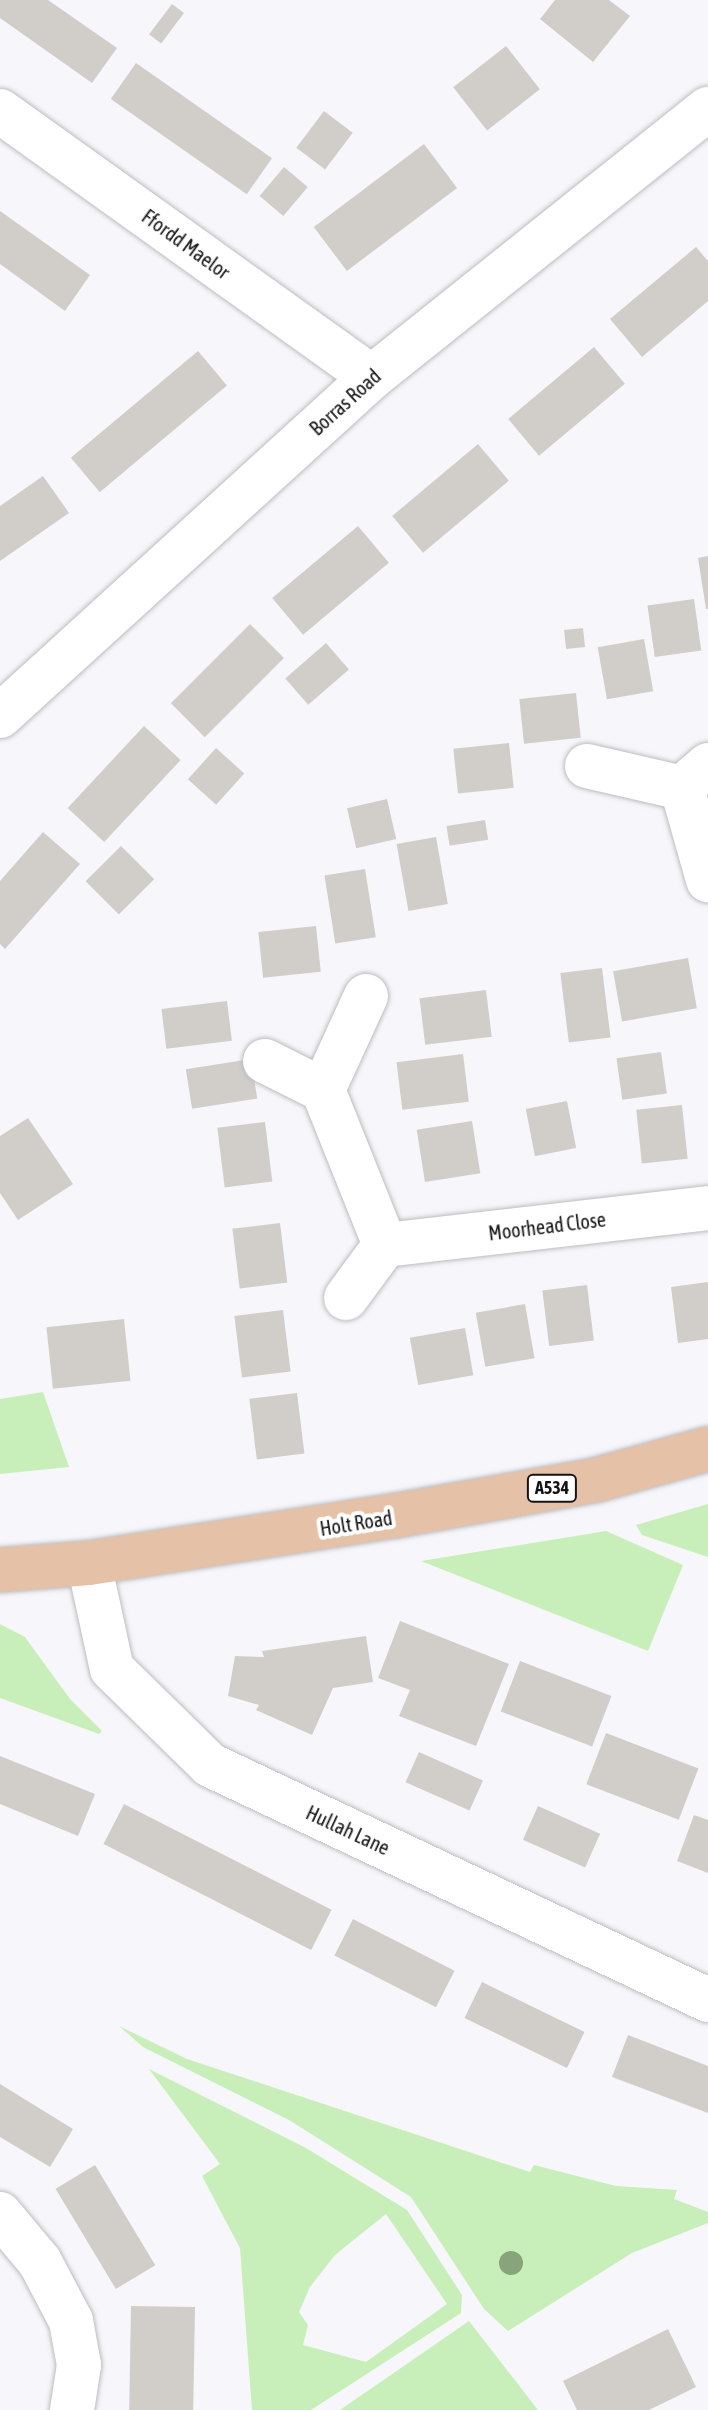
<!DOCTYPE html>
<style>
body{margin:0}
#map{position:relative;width:708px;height:2410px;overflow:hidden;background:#f7f6fa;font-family:"Asap Condensed",sans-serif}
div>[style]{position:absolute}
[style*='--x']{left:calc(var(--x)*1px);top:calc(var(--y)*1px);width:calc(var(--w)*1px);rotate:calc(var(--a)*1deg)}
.green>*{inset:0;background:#c8efba}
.building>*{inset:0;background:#d1ceca;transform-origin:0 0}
.roads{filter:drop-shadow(0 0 2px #bdbdc1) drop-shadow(0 0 2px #bdbdc1)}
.minor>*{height:44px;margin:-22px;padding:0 22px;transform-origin:22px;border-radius:22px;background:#fff}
.major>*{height:44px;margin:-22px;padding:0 22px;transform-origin:22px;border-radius:22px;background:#e4c1a7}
.trees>*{width:24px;height:24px;margin:-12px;border-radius:50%;background:#87a47a}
span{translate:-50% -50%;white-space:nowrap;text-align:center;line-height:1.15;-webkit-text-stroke:8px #fff;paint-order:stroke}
.shield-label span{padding:2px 6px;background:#fff;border:2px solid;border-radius:6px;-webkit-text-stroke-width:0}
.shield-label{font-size:18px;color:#151416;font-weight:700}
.street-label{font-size:20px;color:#151416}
</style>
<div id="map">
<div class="green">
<div style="clip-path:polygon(43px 1392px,69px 1467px,0 1474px,0 1399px)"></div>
<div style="clip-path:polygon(708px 1504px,708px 1557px,642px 1535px,636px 1525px)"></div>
<div style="clip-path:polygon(606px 1531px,683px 1565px,648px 1651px,421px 1561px)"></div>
<div style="clip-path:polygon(0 1624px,25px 1637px,70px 1699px,102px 1731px,99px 1734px,0 1698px)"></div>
<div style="clip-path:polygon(119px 2026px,187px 2059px,530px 2172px,534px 2165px,616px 2186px,677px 2190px,674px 2199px,708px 2212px,708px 2223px,632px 2253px,508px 2331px,484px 2309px,411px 2197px,289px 2120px,143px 2047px)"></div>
<div style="clip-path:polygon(evenodd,149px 2069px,306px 2148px,407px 2210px,462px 2295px,461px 2313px,311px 2410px,252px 2410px,240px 2248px,202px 2176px,220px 2164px,149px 2069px,386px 2214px,447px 2304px,366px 2362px,303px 2345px,308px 2325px,299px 2312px,310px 2287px,335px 2255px,386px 2214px)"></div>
<div style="clip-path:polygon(469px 2321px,538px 2410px,340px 2410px)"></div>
</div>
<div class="building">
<div style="clip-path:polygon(0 0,48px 0,117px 48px,92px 83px,0 18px)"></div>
<div style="clip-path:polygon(555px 0,609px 0,630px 16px,593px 62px,540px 19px)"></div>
<div style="left:172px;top:4px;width:15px;height:38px;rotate:37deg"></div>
<div style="left:506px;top:46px;width:55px;height:67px;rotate:52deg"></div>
<div style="left:136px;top:63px;width:166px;height:44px;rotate:35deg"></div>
<div style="left:324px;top:111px;width:36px;height:46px;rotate:37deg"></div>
<div style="left:424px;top:144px;width:55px;height:138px;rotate:53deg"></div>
<div style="left:284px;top:167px;width:31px;height:38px;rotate:40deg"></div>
<div style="clip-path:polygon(0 211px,90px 275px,65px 311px,0 264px)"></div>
<div style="clip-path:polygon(696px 247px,708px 261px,708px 301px,642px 357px,610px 319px)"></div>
<div style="left:594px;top:347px;width:48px;height:112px;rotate:50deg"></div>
<div style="left:198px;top:351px;width:45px;height:166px;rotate:50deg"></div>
<div style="left:478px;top:444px;width:48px;height:112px;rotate:50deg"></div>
<div style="clip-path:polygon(43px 476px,69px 513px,0 561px,0 506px)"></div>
<div style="left:358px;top:526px;width:48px;height:112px;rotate:50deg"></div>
<div style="clip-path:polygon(708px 556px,708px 609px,706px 609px,698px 558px)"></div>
<div style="left:694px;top:599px;width:52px;height:47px;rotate:82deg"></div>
<div style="left:250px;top:624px;width:48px;height:112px;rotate:45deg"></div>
<div style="left:583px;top:628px;width:19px;height:19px;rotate:84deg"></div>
<div style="left:644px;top:639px;width:53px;height:47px;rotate:80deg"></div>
<div style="left:326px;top:643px;width:35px;height:54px;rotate:49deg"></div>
<div style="left:576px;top:693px;width:45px;height:57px;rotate:84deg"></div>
<div style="left:144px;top:726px;width:50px;height:112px;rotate:43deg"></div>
<div style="left:509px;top:743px;width:45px;height:56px;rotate:84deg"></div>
<div style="left:216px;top:748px;width:38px;height:42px;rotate:42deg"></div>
<div style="left:387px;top:799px;width:41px;height:41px;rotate:77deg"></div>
<div style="left:485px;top:820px;width:20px;height:39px;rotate:81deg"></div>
<div style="clip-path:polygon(43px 832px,80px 864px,5px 949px,0 944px,0 881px)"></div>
<div style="left:436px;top:837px;width:68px;height:40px;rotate:80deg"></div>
<div style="left:121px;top:846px;width:47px;height:50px;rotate:45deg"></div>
<div style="left:365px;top:869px;width:69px;height:41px;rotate:81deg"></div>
<div style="left:316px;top:926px;width:46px;height:58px;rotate:84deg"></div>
<div style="left:688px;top:958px;width:51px;height:76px;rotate:80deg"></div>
<div style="left:602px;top:968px;width:70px;height:42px;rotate:83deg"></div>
<div style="left:486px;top:990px;width:47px;height:67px;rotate:83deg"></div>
<div style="left:227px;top:1001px;width:40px;height:66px;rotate:83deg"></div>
<div style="left:661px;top:1052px;width:42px;height:45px;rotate:82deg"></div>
<div style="left:463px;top:1054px;width:48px;height:67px;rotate:83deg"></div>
<div style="left:251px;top:1059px;width:40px;height:66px;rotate:81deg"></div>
<div style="left:567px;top:1101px;width:48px;height:42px;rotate:79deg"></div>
<div style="left:682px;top:1105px;width:54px;height:46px;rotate:84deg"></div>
<div style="clip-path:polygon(28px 1118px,73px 1184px,18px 1220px,0 1193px,0 1136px)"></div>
<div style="left:472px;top:1121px;width:53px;height:56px;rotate:81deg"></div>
<div style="left:265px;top:1122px;width:60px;height:48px;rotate:83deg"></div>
<div style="left:280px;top:1223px;width:60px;height:48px;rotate:83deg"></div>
<div style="clip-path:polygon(708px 1282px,708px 1339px,678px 1343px,671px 1287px)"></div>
<div style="left:587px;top:1285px;width:56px;height:45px;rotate:83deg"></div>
<div style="left:525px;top:1304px;width:55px;height:50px;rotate:80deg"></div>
<div style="left:283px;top:1310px;width:62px;height:49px;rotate:83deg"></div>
<div style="left:124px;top:1319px;width:62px;height:78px;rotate:84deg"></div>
<div style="left:465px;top:1328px;width:48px;height:56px;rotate:80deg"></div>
<div style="left:297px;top:1393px;width:61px;height:48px;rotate:83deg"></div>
<div style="clip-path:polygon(400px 1621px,509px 1664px,476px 1746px,399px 1716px,410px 1690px,378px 1678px)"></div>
<div style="clip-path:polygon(366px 1636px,373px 1682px,333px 1688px,312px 1735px,256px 1710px,259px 1705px,228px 1696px,235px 1656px,264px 1657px,262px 1651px)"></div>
<div style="left:520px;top:1661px;width:98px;height:54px;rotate:21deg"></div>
<div style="left:606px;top:1733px;width:99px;height:55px;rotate:21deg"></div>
<div style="left:419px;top:1752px;width:70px;height:33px;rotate:24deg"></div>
<div style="clip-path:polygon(0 1756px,95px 1794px,78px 1836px,0 1804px)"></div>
<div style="left:124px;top:1804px;width:233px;height:45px;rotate:27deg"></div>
<div style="left:538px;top:1806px;width:68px;height:37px;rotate:24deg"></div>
<div style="clip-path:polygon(694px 1815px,708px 1820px,708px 1873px,677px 1861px)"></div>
<div style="left:353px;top:1919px;width:114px;height:41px;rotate:27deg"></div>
<div style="left:482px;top:1982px;width:114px;height:40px;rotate:26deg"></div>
<div style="clip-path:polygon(628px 2035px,708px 2066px,708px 2113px,612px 2077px)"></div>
<div style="clip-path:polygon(0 2084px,73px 2129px,50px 2167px,0 2137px)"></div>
<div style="left:95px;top:2165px;width:117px;height:46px;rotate:59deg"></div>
<div style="left:131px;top:2306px;width:64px;height:104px;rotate:1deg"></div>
<div style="clip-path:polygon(668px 2329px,696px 2387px,649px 2410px,577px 2410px,563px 2381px)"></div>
</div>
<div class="roads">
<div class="minor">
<div style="--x:0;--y:111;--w:457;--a:35.6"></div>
<div style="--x:0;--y:716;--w:503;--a:-42.34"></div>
<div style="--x:372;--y:377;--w:430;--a:-38.6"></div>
<div style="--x:708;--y:765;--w:35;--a:139"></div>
<div style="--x:682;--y:788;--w:96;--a:74.2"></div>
<div style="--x:587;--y:766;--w:98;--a:13"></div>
<div style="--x:366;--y:996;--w:103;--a:114.6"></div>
<div style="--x:323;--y:1090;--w:167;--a:68.2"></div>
<div style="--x:385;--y:1245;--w:325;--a:-6.5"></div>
<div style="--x:265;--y:1061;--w:65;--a:26.6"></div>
<div style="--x:346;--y:1298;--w:66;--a:-53.7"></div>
<div style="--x:89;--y:1563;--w:108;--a:77.8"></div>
<div style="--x:112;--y:1669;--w:137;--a:44.4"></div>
<div style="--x:210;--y:1765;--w:551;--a:25.26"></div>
<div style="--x:0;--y:2214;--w:62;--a:50.2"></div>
<div style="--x:40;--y:2262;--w:67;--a:62.3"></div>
<div style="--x:71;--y:2321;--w:45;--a:79.7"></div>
<div style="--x:79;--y:2365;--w:46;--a:98.8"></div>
</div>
<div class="major">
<div style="--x:0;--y:1570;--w:89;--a:-4.5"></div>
<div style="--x:89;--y:1563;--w:309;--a:-8.8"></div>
<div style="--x:394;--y:1516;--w:205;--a:-10.1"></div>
<div style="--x:596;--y:1480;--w:116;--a:-15.5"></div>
</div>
</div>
<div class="trees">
<div style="left:511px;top:2263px"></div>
</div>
<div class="shield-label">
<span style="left:552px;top:1488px">A534</span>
</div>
<div class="street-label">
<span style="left:186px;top:244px;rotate:36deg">Ffordd Maelor</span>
<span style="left:345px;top:402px;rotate:-42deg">Borras Road</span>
<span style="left:547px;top:1226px;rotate:-7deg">Moorhead Close</span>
<span style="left:356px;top:1523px;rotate:-9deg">Holt Road</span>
<span style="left:348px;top:1830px;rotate:25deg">Hullah Lane</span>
</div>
</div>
